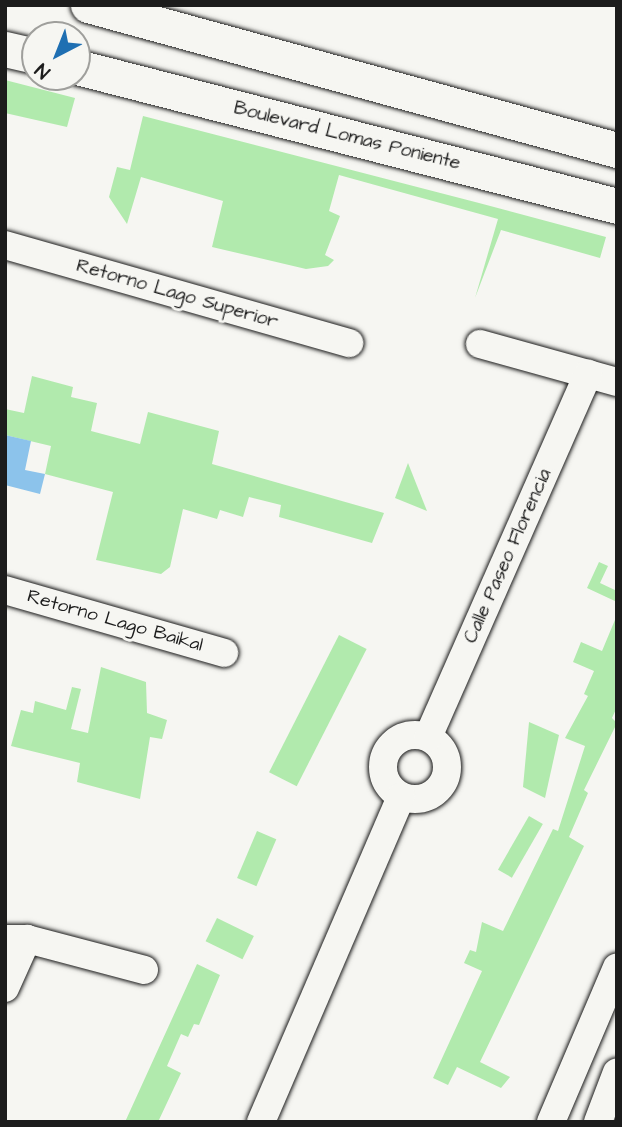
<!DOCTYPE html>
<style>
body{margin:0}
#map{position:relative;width:622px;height:1127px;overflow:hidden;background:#f6f6f2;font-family:"Architects Daughter",sans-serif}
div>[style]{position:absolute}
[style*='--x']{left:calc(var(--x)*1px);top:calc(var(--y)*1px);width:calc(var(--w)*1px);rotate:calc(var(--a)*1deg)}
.green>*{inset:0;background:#b1eaad;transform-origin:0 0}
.water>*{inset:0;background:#8cc3eb}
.roads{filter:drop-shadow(0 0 2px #1c1c1c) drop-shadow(0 0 2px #1c1c1c)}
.minor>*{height:28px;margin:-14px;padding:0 14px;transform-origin:14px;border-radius:14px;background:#f6f6f2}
.minor>.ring{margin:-14px;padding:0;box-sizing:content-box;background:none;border:28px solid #f6f6f2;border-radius:50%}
.tertiary>*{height:35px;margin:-17.5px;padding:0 17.5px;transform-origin:17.5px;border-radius:17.5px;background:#f6f6f2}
span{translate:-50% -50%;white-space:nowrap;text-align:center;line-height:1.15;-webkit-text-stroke:6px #f6f6f2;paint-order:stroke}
.street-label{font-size:19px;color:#1c1c1c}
.frame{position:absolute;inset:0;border:7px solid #1c1c1c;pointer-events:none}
.north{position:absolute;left:21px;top:21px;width:70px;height:70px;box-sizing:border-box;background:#f6f6f2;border:2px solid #9f9f9c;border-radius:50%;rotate:222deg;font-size:19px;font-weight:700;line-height:28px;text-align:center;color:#1c1c1c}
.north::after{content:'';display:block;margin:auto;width:24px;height:32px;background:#1f6fb2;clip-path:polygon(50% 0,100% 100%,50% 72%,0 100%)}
</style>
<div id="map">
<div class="green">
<div style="clip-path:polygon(5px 80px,75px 98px,67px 127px,5px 113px)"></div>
<div style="clip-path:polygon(143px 116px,479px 203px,606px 237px,600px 258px,501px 230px,475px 298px,498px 219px,339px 175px,329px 211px,340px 216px,325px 255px,334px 260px,328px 266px,306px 269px,212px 247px,223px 201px,141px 177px,127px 224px,109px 197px,117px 167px,130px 170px)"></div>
<div style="clip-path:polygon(32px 376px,73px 387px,71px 397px,97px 403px,91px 431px,140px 444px,148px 412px,219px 431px,212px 464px,384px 513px,372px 543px,279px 517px,281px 505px,249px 497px,243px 517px,220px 510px,217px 519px,183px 509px,170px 567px,161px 574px,96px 560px,113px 492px,45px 474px,51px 446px,5px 435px,5px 409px,24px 413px)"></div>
<div style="clip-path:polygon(408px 463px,427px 511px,395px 498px)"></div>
<div style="clip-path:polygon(599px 562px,608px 566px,600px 583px,617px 591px,617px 602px,587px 588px)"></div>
<div style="clip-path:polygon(617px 615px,617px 707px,612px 718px,617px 723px,584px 790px,588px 793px,569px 837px,584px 846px,480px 1062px,510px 1077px,501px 1088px,457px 1067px,448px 1085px,433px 1078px,482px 971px,464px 963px,470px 950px,476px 952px,482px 922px,503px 931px,553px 829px,558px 831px,585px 746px,565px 738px,588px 696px,584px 694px,594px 671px,573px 662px,581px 642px,602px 651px)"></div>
<div style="left:339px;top:635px;width:31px;height:154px;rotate:27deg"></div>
<div style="clip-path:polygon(101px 667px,146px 682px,147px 713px,167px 720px,162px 739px,150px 737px,140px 799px,77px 782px,80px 763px,11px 746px,21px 710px,33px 713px,35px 701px,66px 710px,72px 687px,81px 689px,71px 729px,88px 733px)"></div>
<div style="clip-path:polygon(529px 722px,559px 735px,545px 798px,523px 787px)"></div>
<div style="left:529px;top:816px;width:16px;height:62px;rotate:30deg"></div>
<div style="left:257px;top:831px;width:21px;height:51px;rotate:23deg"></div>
<div style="left:217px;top:918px;width:41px;height:26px;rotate:26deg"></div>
<div style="clip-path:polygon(197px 964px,220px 975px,199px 1025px,194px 1024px,188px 1037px,181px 1034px,167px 1066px,181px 1073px,158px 1122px,125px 1122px)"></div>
</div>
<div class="water">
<div style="clip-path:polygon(5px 435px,31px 441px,25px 470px,45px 474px,40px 494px,5px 485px)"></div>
</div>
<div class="roads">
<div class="minor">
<div style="--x:5;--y:245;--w:358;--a:15.9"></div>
<div style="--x:480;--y:344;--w:142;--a:15.5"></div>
<div style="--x:5;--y:590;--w:228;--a:16"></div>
<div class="ring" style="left:383px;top:735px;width:36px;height:36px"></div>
<div style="--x:428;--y:737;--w:397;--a:-66.2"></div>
<div style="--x:5;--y:939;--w:22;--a:0"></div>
<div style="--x:27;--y:939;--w:121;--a:14.8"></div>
<div style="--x:5;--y:988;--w:54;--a:-65.8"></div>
<div style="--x:261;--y:1122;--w:354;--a:-66.7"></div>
<div style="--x:551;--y:1122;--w:168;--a:-66.9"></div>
<div style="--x:598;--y:1122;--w:53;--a:-69.2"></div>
</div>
<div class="tertiary">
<div style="--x:88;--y:5;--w:549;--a:15.33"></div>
<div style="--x:5;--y:49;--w:31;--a:13"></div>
<div style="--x:77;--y:67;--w:558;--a:14.43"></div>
</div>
</div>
<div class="street-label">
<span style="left:347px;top:136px;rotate:14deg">Boulevard Lomas Poniente</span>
<span style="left:177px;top:294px;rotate:16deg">Retorno Lago Superior</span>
<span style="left:508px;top:556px;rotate:-66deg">Calle Paseo Florencia</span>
<span style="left:115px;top:621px;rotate:16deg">Retorno Lago Baikal</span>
</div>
<div class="frame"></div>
<div class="north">N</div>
</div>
